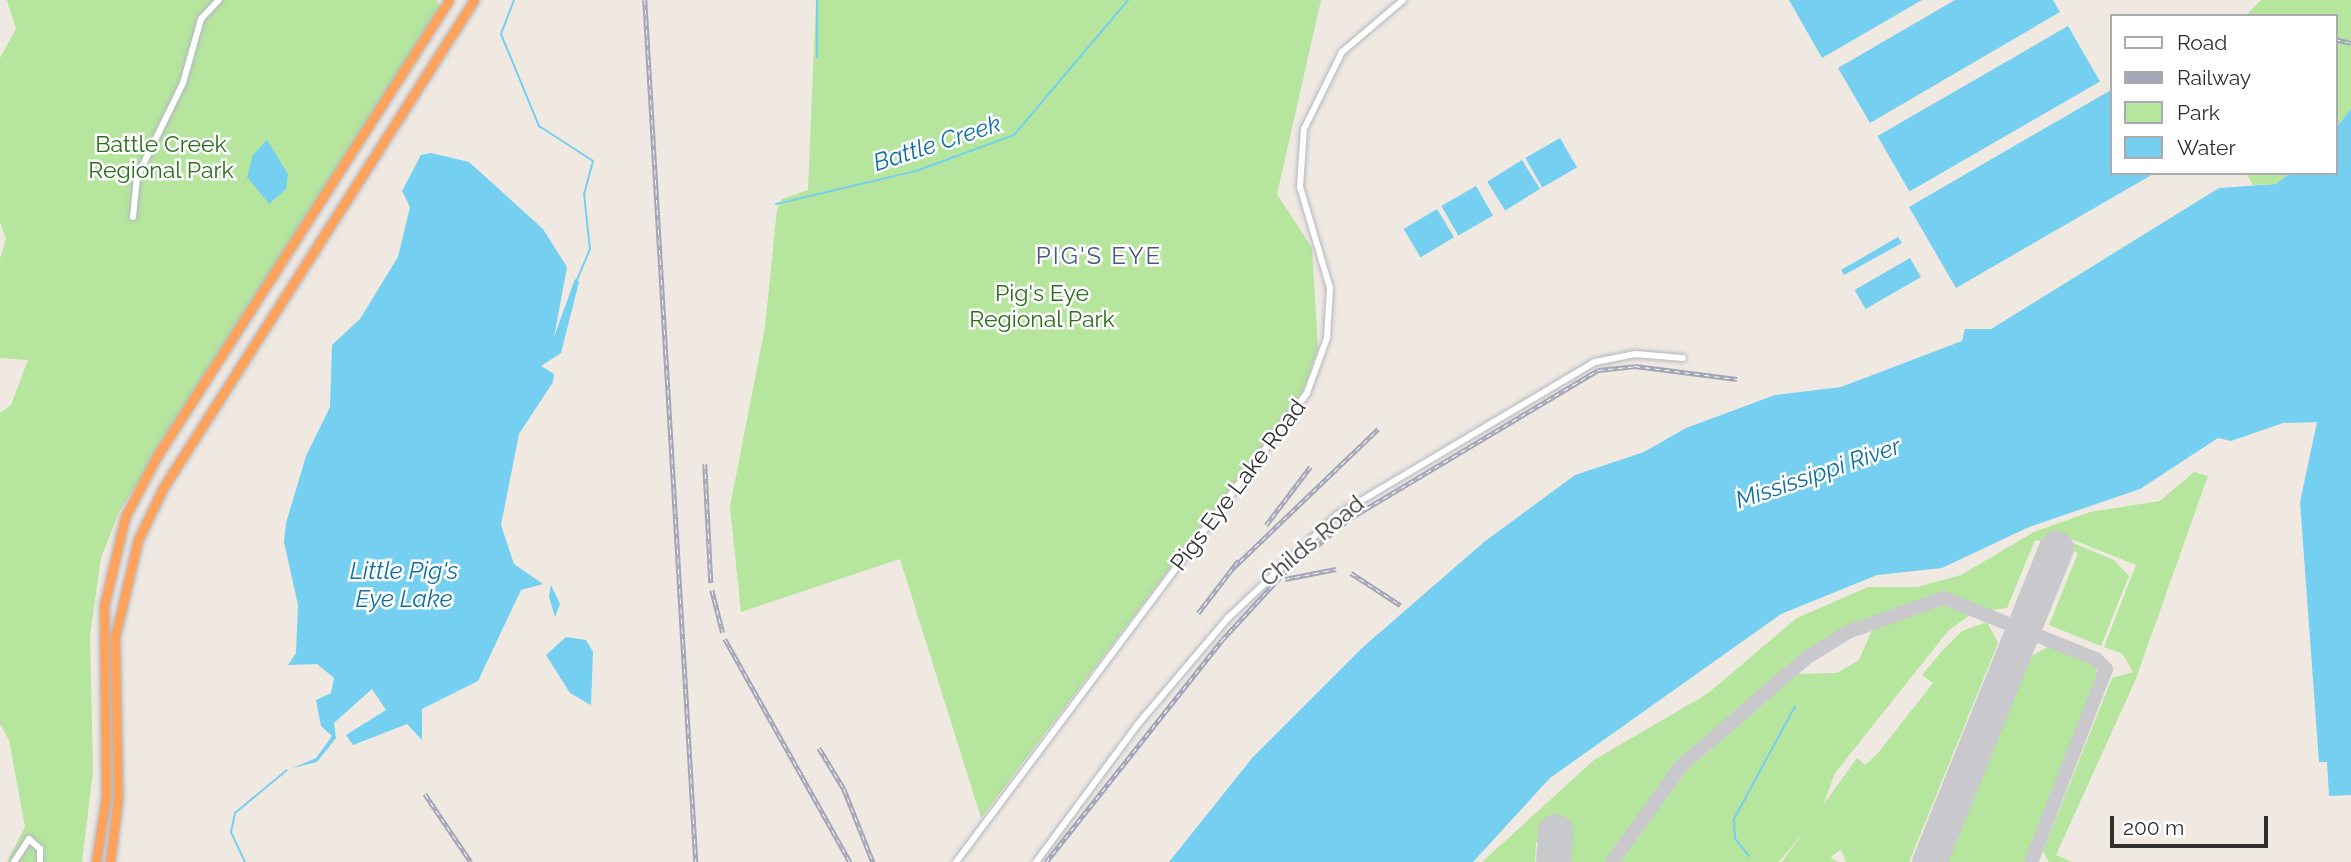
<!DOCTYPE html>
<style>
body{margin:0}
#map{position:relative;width:2351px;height:862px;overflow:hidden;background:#efe9e1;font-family:Raleway,sans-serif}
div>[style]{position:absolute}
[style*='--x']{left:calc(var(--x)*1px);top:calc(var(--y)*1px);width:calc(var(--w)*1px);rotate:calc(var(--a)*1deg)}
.green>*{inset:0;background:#b6e59e}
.water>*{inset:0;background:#75cff0;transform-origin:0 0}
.stream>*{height:2px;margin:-1px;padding:0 1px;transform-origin:1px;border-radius:1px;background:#75cff0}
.taxiway>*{height:14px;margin:-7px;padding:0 7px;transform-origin:7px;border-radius:7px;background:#c9c8cc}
.runway>*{height:35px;margin:-17.5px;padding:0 17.5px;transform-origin:17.5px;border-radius:17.5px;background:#c9c8cc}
.roads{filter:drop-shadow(0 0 2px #b4b7c1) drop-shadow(0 0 2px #b4b7c1)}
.minor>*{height:6px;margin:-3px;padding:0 3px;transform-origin:3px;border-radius:3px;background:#fff}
.highway>*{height:9px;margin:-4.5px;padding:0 4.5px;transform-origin:4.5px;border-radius:4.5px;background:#ffa35c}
.rail>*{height:4.5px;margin-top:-2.25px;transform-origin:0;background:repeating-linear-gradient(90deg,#fff 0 5px,#a3a6b8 0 10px);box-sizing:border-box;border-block:2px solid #a3a6b8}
span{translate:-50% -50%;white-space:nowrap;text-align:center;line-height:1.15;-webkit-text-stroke:5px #fff;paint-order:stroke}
.park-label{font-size:23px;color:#2c6e1b}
.street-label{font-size:23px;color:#2e2e2e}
.water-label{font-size:24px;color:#0d6fa3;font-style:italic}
.neighbourhood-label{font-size:24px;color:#4d5680;letter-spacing:2px}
.legend{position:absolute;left:2110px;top:14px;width:228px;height:161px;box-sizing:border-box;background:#fff;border:2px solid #ababab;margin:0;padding:9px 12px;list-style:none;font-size:21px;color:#2e2e2e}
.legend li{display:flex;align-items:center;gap:14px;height:35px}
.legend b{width:35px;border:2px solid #ababab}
.scale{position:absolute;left:2110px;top:816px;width:158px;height:32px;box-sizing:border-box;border:4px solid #2e2e2e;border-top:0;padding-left:9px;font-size:21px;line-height:24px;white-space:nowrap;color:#2e2e2e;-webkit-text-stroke:5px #fff;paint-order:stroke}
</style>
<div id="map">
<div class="green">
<div style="clip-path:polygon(7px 0,436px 0,444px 13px,119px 512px,101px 558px,90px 635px,93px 771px,82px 862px,7px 862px,25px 827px,9px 740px,0 724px,0 413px,11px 405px,28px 360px,0 358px,0 259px,6px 239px,0 222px,0 58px,16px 29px)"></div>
<div style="clip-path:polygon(816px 0,1321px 0,1277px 194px,1312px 248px,1318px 349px,1302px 393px,981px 818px,900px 559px,741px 612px,730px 507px,765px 327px,777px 209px,782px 199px,808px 190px)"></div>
<div style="clip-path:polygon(2261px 0,2351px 0,2351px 109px,2335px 129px,2335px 16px,2245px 16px)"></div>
<div style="clip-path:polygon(2246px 173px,2290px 173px,2276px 184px,2253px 185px)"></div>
<div style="clip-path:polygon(2194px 472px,2208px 476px,2135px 681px,2056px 855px,2072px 862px,2049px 862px,2043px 851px,2112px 678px,2133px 672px,2123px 654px,2104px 647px,2136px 565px,2056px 533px,2056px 544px,2035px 540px,2007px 608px,1991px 610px,1939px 593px,1842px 629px,1808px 649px,1675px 764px,1604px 862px,1570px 862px,1571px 846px,1550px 830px,1548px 841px,1536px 842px,1535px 862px,1482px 862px,1594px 760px,1707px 694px,1797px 618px,1868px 587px,1917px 587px,1961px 575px,2034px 532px,2090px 512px,2160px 501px)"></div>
<div style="clip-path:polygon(2061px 538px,2114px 560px,2129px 576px,2101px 646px,2049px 625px,2078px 553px,2058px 545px)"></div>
<div style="clip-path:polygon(1945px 605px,1970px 615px,1948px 631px,1835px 773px,1821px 811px,1779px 862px,1619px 862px,1686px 771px,1796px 674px,1837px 673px,1859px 660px,1872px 630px)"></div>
<div style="clip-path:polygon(1987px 622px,1998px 643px,1909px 862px,1846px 862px,1841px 849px,1830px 858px,1839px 862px,1782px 862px,1857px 758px,1865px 765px,1878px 753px,1933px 683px,1922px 675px,1942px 651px,1962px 631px)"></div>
<div style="clip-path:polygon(2048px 647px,2094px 665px,2100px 677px,2025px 862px,1948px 862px,2031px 656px)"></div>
</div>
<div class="water">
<div style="clip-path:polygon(1789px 0,1922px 0,1822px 58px)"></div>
<div style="clip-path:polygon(1955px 0,2053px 0,2060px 12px,1870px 123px,1838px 68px)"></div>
<div style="left:2068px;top:26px;width:64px;height:220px;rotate:60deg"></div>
<div style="clip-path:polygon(2111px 90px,2111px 173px,2155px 173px,1956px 288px,1909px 207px)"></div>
<div style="clip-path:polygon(2351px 109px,2351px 795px,2329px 796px,2327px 762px,2319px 762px,2300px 502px,2317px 422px,2283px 423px,2231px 441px,2218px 438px,2140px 489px,2029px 527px,1942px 568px,1877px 575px,1781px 614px,1550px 778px,1473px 862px,1169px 862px,1253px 757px,1362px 648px,1484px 542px,1575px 475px,1644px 452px,1686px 428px,1775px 395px,1841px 387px,1962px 341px,1965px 329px,1991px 329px,2219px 188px,2276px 184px,2290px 173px,2335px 173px,2335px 129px)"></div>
<div style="left:1560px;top:138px;width:34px;height:40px;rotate:60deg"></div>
<div style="clip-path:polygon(267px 140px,288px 174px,286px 189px,269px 204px,247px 177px,253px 155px)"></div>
<div style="clip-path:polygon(431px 153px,469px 162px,543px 229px,567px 267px,554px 337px,575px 279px,579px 282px,561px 353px,541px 366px,554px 374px,553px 382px,519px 434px,501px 525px,514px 564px,543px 584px,521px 590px,478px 681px,422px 709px,422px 740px,407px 724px,353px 745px,346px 735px,386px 710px,372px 689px,334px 723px,336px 738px,317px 762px,293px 768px,316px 758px,332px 736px,321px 726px,316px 700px,331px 693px,334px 678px,317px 664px,288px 665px,296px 653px,298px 605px,284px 542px,286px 523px,306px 456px,330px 407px,332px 345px,360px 319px,398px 257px,410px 207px,402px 191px,421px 155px)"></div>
<div style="left:1522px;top:160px;width:34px;height:41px;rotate:58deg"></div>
<div style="left:1476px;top:186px;width:34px;height:40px;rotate:60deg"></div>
<div style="left:1437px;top:209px;width:33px;height:39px;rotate:59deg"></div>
<div style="clip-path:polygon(1898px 237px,1902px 243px,1844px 275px,1841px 270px)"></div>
<div style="left:1910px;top:258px;width:22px;height:64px;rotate:60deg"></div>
<div style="clip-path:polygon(551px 585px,560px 604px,555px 617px,549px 597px)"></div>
<div style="clip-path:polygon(566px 637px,586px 640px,593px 652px,591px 705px,570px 693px,546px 655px)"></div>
</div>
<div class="stream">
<div style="--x:514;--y:0;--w:36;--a:111"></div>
<div style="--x:501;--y:34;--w:100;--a:67.6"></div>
<div style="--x:539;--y:126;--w:64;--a:32.9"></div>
<div style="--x:593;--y:161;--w:34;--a:105"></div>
<div style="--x:584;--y:194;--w:55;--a:83.8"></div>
<div style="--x:590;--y:249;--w:34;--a:113"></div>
<div style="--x:817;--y:57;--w:57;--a:-90"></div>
<div style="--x:776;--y:204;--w:144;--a:-13.3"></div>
<div style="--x:916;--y:171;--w:104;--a:-20.2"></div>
<div style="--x:1014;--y:135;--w:177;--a:-49.8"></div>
<div style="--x:1749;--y:856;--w:22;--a:-129"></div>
<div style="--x:1735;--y:839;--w:20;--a:-93"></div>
<div style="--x:1734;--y:819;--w:128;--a:-61.6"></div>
<div style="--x:245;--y:862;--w:33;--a:-115"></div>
<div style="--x:231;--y:832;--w:19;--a:-78"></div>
<div style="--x:235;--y:813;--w:67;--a:-39.6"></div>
</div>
<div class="taxiway">
<div style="--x:1612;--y:862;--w:118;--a:-54.3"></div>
<div style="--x:1681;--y:766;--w:165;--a:-40.8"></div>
<div style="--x:1806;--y:658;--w:49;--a:-31.8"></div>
<div style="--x:1848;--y:632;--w:102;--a:-19.5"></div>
<div style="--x:1944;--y:598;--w:164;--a:21.9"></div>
<div style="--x:2096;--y:659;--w:14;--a:45"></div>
<div style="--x:2106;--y:669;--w:207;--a:111.2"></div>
</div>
<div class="runway">
<div style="--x:1553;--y:862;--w:31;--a:-86"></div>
<div style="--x:1929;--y:862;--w:339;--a:-68"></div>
</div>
<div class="roads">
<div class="minor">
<div style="--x:133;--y:217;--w:40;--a:-84.3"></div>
<div style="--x:137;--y:177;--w:105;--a:-63.9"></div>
<div style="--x:183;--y:83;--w:66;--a:-74.3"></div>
<div style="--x:201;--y:19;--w:26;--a:-47"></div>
<div style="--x:14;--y:862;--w:27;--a:-57"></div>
<div style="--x:29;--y:839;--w:15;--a:42"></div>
<div style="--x:40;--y:849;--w:13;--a:90"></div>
<div style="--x:956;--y:862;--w:586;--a:-53.19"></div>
<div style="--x:1307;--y:393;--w:59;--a:-70"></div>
<div style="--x:1327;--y:338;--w:50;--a:-86.6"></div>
<div style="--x:1330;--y:288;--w:105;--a:-106.5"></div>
<div style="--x:1300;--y:187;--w:58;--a:-86.1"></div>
<div style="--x:1304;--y:129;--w:86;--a:-63.7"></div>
<div style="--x:1342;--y:52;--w:80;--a:-40.4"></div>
<div style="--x:1036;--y:862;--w:172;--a:-53.5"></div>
<div style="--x:1138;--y:724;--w:139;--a:-49.7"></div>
<div style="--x:1228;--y:618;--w:150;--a:-43.4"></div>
<div style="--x:1337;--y:515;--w:300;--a:-30.7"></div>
<div style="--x:1595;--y:362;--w:41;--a:-11.3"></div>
<div style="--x:1635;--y:354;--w:48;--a:4.8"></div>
</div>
<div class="highway">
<div style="--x:96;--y:862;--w:66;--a:-81.3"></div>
<div style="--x:106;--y:797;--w:191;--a:-90.6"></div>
<div style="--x:104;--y:606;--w:91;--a:-76.7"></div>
<div style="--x:125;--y:517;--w:69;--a:-62.3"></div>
<div style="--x:157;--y:456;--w:541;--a:-57.37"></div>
<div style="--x:110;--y:862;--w:64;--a:-82.9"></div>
<div style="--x:118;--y:798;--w:161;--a:-91.1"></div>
<div style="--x:115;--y:637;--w:100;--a:-76.7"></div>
<div style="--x:138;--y:540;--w:58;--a:-64.3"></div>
<div style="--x:163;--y:488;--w:579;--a:-57.49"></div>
</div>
</div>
<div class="rail">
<div style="--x:645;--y:0;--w:864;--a:86.61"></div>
<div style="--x:2335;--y:39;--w:16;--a:14"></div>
<div style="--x:705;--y:464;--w:119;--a:87.1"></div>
<div style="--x:1266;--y:525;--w:73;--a:-52.8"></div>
<div style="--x:1233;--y:568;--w:201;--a:-43.8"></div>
<div style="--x:1351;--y:573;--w:59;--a:33.1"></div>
<div style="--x:1285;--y:579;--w:52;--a:-11.1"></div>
<div style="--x:712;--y:590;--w:44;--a:75.7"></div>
<div style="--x:1198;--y:613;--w:66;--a:-52.4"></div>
<div style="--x:725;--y:639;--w:256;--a:60.7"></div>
<div style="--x:819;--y:748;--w:48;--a:58.6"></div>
<div style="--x:844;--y:789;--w:79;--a:68.3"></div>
<div style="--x:425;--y:794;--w:82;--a:55.9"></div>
<div style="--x:1046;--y:862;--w:283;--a:-51.6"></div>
<div style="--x:1222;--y:640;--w:90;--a:-47.3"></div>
<div style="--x:1283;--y:574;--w:86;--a:-39.8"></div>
<div style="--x:1349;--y:519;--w:290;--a:-30.9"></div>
<div style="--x:1598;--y:370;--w:37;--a:-6"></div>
<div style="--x:1635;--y:366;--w:103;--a:7.3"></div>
</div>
<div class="park-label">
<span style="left:161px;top:157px">Battle Creek<br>Regional Park</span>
<span style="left:1042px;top:306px">Pig's Eye<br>Regional Park</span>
</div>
<div class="street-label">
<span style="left:1238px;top:485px;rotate:-53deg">Pigs Eye Lake Road</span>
<span style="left:1312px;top:541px;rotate:-40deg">Childs Road</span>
</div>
<div class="water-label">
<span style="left:937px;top:143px;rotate:-18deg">Battle Creek</span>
<span style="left:1818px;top:473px;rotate:-19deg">Mississippi River</span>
<span style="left:404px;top:585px">Little Pig's<br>Eye Lake</span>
</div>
<div class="neighbourhood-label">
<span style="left:1099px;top:256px">PIG'S EYE</span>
</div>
<ul class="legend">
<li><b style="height:9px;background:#fff"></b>Road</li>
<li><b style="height:9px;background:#a3a6b8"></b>Railway</li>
<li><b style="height:19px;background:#b6e59e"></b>Park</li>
<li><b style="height:19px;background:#75cff0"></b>Water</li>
</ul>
<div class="scale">200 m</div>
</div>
